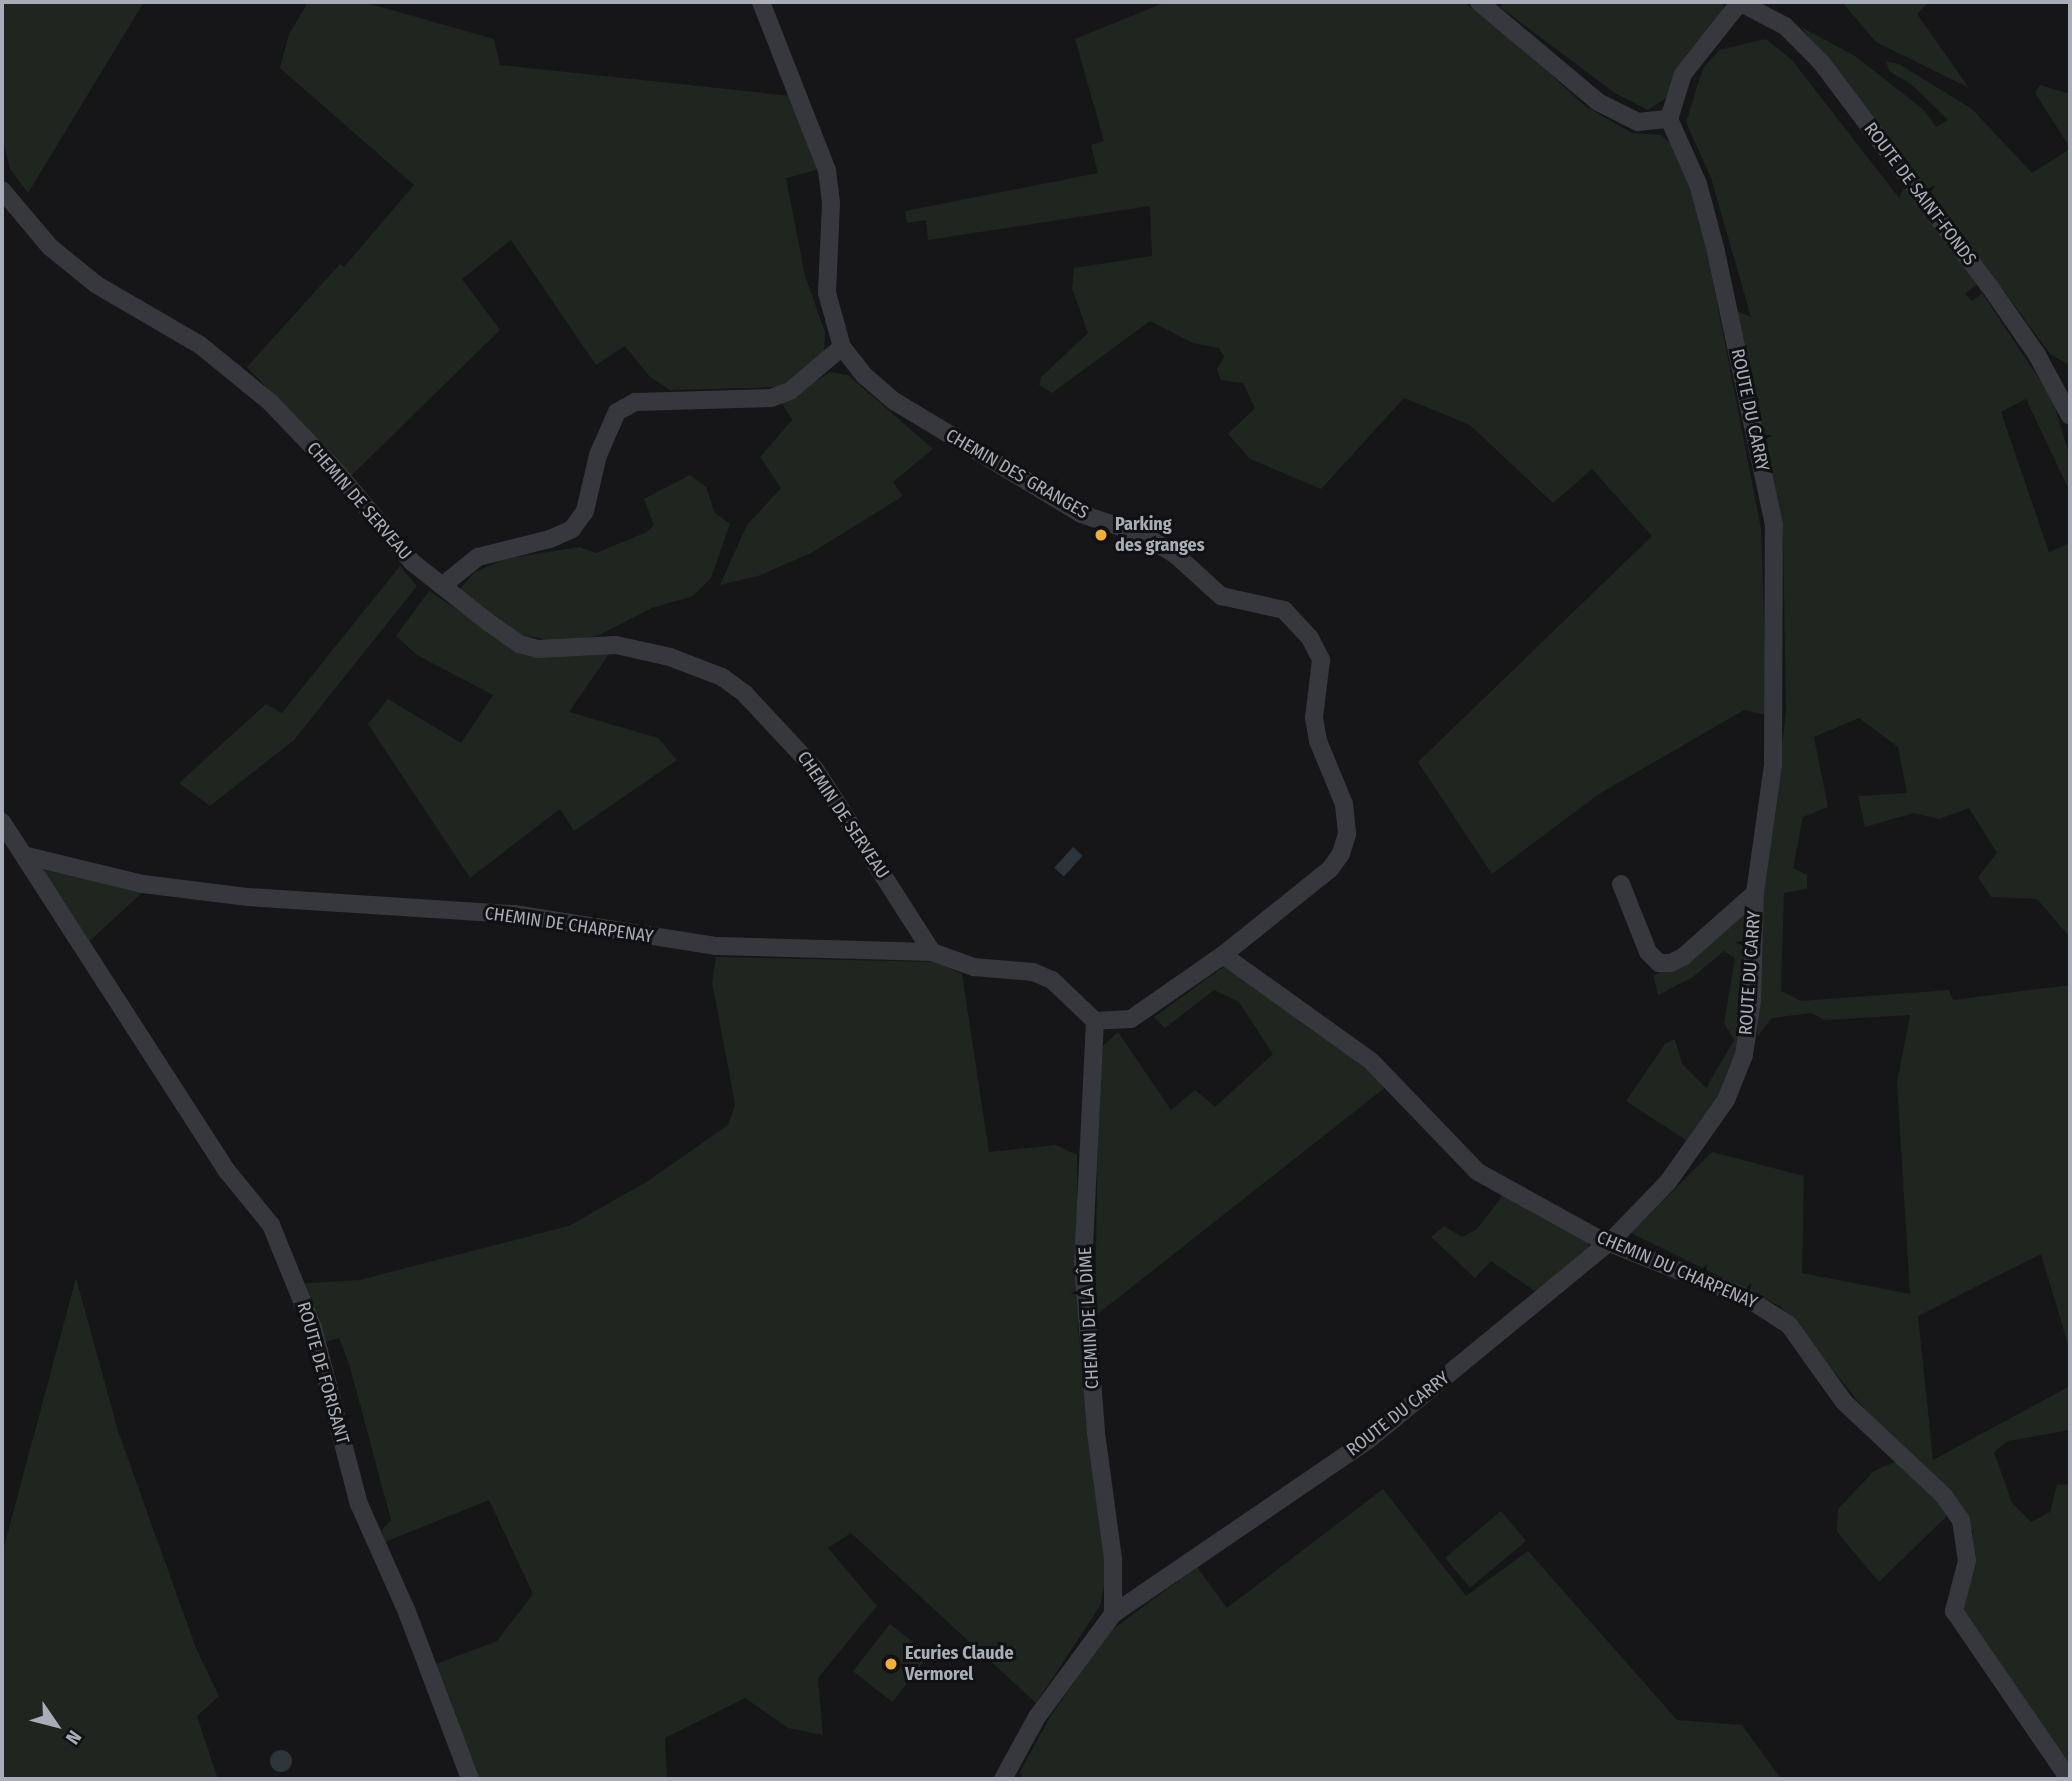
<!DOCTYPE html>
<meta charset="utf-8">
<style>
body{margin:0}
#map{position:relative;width:2072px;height:1781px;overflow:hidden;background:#161618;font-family:"Fira Sans Condensed",sans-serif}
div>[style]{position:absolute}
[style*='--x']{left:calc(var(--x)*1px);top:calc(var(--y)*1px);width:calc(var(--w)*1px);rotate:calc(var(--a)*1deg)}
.green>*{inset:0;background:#1e261f;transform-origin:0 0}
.water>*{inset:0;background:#2c353c;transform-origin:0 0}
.round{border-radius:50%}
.street>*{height:18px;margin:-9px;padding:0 9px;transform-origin:9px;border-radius:9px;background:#37383d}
.dots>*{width:19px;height:19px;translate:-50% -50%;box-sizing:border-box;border:4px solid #111113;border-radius:50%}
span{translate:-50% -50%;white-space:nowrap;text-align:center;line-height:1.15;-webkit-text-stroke:6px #111113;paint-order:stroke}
.street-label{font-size:18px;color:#a8adb8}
.poi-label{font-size:18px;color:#a8adb8;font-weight:700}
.left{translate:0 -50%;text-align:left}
.frame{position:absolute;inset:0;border:4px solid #a8adb8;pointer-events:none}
.north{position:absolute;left:21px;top:1690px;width:70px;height:70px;-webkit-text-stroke:5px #111113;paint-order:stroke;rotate:125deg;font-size:19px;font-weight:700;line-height:28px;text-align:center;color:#a8adb8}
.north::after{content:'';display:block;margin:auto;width:24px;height:32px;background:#a8adb8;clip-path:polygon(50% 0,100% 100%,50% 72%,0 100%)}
</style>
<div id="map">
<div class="green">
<div style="clip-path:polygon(2px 2px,144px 2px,28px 193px,10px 169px,2px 137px)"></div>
<div style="clip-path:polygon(308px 2px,363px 2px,494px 39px,500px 65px,791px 96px,817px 170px,786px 178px,805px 276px,825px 332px,824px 353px,781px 387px,670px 390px,650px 377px,625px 346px,596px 365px,511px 240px,462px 279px,500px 330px,351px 476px,247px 367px,340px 264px,344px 267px,414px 185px,280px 68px,289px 34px)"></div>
<div style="clip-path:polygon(1166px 2px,1463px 2px,1496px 24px,1585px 106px,1632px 133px,1661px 135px,1677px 149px,1697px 199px,1761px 529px,1767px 715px,1744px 710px,1599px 794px,1492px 874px,1418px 762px,1652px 536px,1592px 469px,1553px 503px,1470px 425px,1404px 398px,1321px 489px,1250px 459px,1228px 434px,1255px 408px,1243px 383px,1221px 380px,1217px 369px,1224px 357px,1219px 348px,1193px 343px,1150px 321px,1052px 393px,1039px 385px,1041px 377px,1088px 333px,1072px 288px,1074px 268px,1152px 256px,1150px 206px,928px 240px,926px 220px,907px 223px,905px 211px,1098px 173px,1091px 145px,1104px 141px,1075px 39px)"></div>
<div style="clip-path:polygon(1504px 2px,1723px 2px,1724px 4px,1722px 15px,1686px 55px,1666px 98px,1648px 110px,1615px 93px,1500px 7px)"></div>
<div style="clip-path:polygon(1842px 2px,1929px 2px,1917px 14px,1969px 88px,1876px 42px)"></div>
<div style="clip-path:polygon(1801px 27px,1855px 56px,1924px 110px,1936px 127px,1948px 120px,1911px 84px,1889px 71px,1886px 61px,1899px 64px,1972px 109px,2032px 173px,2070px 149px,2070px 365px,2051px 355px,1931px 192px)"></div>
<div style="clip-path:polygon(1766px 39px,1792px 60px,1899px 198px,1904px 188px,1978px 283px,1965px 294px,1972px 301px,1982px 293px,2052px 398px,2070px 457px,2070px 492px,2026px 399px,2001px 412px,2049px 552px,2070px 543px,2070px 946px,2068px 935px,2037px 899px,1991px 897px,1978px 877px,1997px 853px,1969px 808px,1939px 819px,1914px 813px,1865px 827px,1858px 796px,1907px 793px,1898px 747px,1859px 718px,1814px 737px,1828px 807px,1803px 817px,1793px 868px,1807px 875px,1807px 889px,1784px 893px,1781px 991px,1801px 1001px,1949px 990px,1953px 1000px,2070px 985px,2070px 1351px,2041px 1254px,1918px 1316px,1933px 1460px,2070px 1386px,2070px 1430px,2008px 1441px,1994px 1452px,2012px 1503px,2031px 1522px,2050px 1512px,2057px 1485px,2070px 1484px,2070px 1768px,1962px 1614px,1973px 1560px,1973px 1532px,1960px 1506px,1890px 1440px,1780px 1306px,1631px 1233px,1712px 1152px,1804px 1176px,1802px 1273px,1910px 1294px,1897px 1083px,1910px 1015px,1825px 1020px,1811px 1013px,1772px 1018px,1757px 1037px,1764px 887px,1786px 712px,1783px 532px,1737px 311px,1751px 317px,1711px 178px,1686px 122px,1703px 68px,1719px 50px)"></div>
<div style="clip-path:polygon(2040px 85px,2070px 94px,2070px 148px,2035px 93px)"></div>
<div style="clip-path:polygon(830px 372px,848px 375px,933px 449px,893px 482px,903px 496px,811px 553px,758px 576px,720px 585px,747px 525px,781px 488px,760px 457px,792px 420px,782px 403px)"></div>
<div style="clip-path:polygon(690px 475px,706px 487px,715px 513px,730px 524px,711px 578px,693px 596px,652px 608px,601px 634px,569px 644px,518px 634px,460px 589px,475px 572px,505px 559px,579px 547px,596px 553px,647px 532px,654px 525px,644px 499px)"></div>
<div style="clip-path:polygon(400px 566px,417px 586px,294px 740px,210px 806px,179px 783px,266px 704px,282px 713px)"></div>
<div style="clip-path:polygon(429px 591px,526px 655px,609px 654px,569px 712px,658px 738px,677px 760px,574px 831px,560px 809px,470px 878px,368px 724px,388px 699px,461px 743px,493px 695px,417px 655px,396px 636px)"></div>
<div style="clip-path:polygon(45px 870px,144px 891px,83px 947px,41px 877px)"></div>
<div style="clip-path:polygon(1745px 909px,1749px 915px,1748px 1002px,1737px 1061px,1720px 1103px,1689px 1142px,1626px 1101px,1665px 1044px,1675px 1039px,1682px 1064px,1706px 1088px,1734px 1040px,1724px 1023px,1735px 958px,1724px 951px,1693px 977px,1658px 995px,1653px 975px,1688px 962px)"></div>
<div style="clip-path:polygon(716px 957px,935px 962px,962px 974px,989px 1152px,1056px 1145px,1077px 1155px,1078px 1328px,1106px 1575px,1100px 1606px,1036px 1703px,851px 1533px,828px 1548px,877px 1606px,818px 1678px,823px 1735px,788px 1728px,745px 1698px,665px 1738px,667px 1779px,470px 1779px,428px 1667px,497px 1641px,533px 1594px,489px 1500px,385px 1542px,382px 1530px,391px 1520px,350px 1367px,339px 1338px,318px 1344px,295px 1284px,359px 1280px,569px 1226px,648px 1181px,728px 1125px,735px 1104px,712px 982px)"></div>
<div style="clip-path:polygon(1225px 966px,1370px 1067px,1387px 1086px,1095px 1316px,1099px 1050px,1118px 1032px,1171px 1110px,1195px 1090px,1215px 1107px,1273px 1054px,1239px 1002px,1214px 990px,1165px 1028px,1154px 1017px)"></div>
<div style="clip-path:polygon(1504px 1194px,1586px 1237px,1590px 1249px,1539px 1294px,1491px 1261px,1475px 1278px,1431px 1237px,1444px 1226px,1462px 1237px,1476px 1230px)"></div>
<div style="clip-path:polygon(76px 1278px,118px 1431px,196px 1648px,219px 1696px,197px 1716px,218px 1779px,2px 1779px,2px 1554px)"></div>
<div style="clip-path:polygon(1895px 1462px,1951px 1512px,1879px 1582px,1837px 1532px,1838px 1509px,1874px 1471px)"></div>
<div style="clip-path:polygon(1383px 1489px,1466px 1596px,1528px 1551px,1677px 1720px,1742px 1725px,1781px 1779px,1023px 1779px,1020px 1772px,1050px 1717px,1109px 1632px,1197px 1567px,1227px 1608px)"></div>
<div style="left:1501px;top:1511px;width:39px;height:73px;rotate:50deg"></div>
<div style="left:890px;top:1624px;width:50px;height:60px;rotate:38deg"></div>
</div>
<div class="water">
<div style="left:1073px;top:847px;width:13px;height:28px;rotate:42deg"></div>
<div class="round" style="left:270px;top:1750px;width:22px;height:22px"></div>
</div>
<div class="street">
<div style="--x:761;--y:2;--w:180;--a:68.6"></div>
<div style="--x:827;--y:170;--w:34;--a:83"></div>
<div style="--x:831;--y:204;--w:89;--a:92.6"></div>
<div style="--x:827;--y:293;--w:56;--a:74.5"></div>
<div style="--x:842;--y:347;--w:37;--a:52"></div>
<div style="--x:865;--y:376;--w:38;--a:41"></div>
<div style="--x:894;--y:401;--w:218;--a:31.1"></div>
<div style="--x:1081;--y:514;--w:64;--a:18.2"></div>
<div style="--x:1142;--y:534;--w:40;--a:32"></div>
<div style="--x:1176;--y:555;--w:61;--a:42.3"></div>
<div style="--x:1221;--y:596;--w:65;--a:12.5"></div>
<div style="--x:1284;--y:610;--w:38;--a:47"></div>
<div style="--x:1310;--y:638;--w:25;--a:63"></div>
<div style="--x:1321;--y:660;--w:58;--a:96.9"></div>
<div style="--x:1314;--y:718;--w:23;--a:80"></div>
<div style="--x:1318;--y:741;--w:68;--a:67.6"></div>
<div style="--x:1344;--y:804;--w:30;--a:84"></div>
<div style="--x:1347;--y:834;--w:21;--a:107"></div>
<div style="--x:1341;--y:854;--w:19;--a:126"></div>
<div style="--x:1330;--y:869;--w:137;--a:141.2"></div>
<div style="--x:1223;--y:955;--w:112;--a:145.2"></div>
<div style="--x:1131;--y:1019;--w:36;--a:177"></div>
<div style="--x:1479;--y:2;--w:155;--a:40"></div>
<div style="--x:1598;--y:102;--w:45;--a:26.6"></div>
<div style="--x:1638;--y:122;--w:31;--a:-6"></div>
<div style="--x:1739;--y:2;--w:52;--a:27.6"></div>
<div style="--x:1785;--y:26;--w:51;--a:45"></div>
<div style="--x:1821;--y:62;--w:281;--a:53.1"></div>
<div style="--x:1990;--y:287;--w:83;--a:55.3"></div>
<div style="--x:2037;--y:355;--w:69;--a:61.6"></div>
<div style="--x:2;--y:190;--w:75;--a:49.9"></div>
<div style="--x:50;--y:247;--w:60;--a:39"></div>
<div style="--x:97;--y:285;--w:119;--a:30.2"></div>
<div style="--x:200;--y:345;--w:90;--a:39.2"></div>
<div style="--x:270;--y:402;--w:95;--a:46.3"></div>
<div style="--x:336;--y:471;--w:119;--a:50.1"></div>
<div style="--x:412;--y:562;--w:97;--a:38.3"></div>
<div style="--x:488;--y:622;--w:39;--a:35"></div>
<div style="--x:520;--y:644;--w:18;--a:16"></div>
<div style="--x:537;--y:649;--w:79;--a:-2.9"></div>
<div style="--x:616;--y:645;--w:55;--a:12.5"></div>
<div style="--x:670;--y:657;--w:56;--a:21"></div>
<div style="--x:722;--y:677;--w:29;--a:36"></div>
<div style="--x:745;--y:694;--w:103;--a:47"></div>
<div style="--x:815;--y:769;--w:217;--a:57.4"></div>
<div style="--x:442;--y:586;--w:46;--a:-38.9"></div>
<div style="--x:478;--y:557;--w:74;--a:-14"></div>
<div style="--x:550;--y:539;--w:24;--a:-24"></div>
<div style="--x:572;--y:529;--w:22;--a:-54"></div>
<div style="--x:585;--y:511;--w:57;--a:-76.9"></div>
<div style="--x:598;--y:455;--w:47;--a:-66.2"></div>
<div style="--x:617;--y:412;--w:21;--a:-29"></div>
<div style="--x:635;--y:402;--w:136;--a:-1.7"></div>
<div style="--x:771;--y:398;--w:20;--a:-20"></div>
<div style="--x:790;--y:391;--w:68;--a:-40.2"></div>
<div style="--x:2;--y:822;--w:415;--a:57.2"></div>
<div style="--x:227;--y:1171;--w:70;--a:50.8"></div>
<div style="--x:271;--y:1225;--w:111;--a:67.8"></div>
<div style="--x:313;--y:1328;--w:182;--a:75.4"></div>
<div style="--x:359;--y:1504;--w:118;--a:66"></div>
<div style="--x:407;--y:1612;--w:178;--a:69.3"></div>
<div style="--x:27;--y:856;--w:119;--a:13.6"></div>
<div style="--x:143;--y:884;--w:106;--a:7.1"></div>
<div style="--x:248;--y:897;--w:267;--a:3.7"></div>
<div style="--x:514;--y:914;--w:205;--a:9"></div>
<div style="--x:716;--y:946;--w:216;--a:1.6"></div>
<div style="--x:932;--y:952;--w:45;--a:19.7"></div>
<div style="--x:974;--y:967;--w:59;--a:4.8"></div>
<div style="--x:1033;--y:972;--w:21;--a:23"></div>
<div style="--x:1052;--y:980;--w:59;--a:43.6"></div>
<div style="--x:1621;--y:884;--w:73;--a:68.3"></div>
<div style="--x:1648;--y:952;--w:16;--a:45"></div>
<div style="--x:1659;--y:963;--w:12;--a:0"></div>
<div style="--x:1671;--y:963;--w:13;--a:-27"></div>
<div style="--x:1683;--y:957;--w:96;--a:-41.6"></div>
<div style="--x:1223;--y:955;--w:182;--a:35.6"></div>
<div style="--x:1371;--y:1061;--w:154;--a:46.1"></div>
<div style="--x:1478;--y:1172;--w:136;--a:29"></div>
<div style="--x:1597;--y:1238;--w:162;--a:21.8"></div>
<div style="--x:1747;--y:1298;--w:50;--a:32.7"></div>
<div style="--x:1789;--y:1325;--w:95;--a:54.5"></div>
<div style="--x:1844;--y:1402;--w:137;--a:43.2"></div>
<div style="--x:1944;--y:1496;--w:29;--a:55"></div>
<div style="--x:1961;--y:1520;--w:41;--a:81.7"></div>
<div style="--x:1967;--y:1561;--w:52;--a:104.6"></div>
<div style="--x:1954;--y:1611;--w:204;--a:55.6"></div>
<div style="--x:1095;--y:1021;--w:242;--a:92.8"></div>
<div style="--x:1083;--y:1263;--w:170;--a:85.6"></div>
<div style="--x:1096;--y:1433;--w:127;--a:82.3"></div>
<div style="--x:1113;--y:1559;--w:55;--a:90"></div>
<div style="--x:1003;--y:1779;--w:71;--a:-61.3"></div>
<div style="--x:1037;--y:1717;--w:128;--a:-53.6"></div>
<div style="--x:1113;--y:1614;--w:307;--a:-34.3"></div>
<div style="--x:1367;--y:1441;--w:317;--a:-39.4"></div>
<div style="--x:1612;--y:1240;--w:81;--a:-46"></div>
<div style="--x:1668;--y:1182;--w:100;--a:-54.7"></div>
<div style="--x:1726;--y:1100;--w:48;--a:-68.2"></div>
<div style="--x:1744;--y:1055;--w:56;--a:-81.7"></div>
<div style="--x:1752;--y:1000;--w:107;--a:-88.4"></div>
<div style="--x:1755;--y:893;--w:129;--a:-82"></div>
<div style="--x:1773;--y:765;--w:240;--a:-89.8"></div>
<div style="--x:1774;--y:525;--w:280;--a:-102"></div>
<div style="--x:1716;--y:251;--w:69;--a:-105"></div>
<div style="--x:1698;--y:184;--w:71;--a:-114"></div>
<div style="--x:1669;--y:119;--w:47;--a:-72.7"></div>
<div style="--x:1683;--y:74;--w:92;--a:-51.6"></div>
</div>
<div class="dots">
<div style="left:1101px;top:535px;background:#f2b134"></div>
<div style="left:891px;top:1664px;background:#f2b134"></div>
</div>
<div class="street-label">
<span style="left:1920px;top:194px;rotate:53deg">ROUTE DE SAINT-FONDS</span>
<span style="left:1750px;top:410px;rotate:78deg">ROUTE DU CARRY</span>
<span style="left:1017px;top:474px;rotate:30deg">CHEMIN DES GRANGES</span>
<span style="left:359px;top:501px;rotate:49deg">CHEMIN DE SERVEAU</span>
<span style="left:843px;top:815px;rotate:56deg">CHEMIN DE SERVEAU</span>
<span style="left:569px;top:925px;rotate:8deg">CHEMIN DE CHARPENAY</span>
<span style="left:1750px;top:973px;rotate:-86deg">ROUTE DU CARRY</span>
<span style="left:1677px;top:1270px;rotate:23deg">CHEMIN DU CHARPENAY</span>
<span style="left:1089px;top:1318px;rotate:-93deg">CHEMIN DE LA DÎME</span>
<span style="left:323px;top:1373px;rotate:74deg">ROUTE DE FORISANT</span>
<span style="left:1398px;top:1414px;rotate:-38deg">ROUTE DU CARRY</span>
</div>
<div class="poi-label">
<span class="left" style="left:1115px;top:535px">Parking<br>des granges</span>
<span class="left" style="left:905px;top:1664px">Ecuries Claude<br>Vermorel</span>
</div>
<div class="frame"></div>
<div class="north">N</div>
</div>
